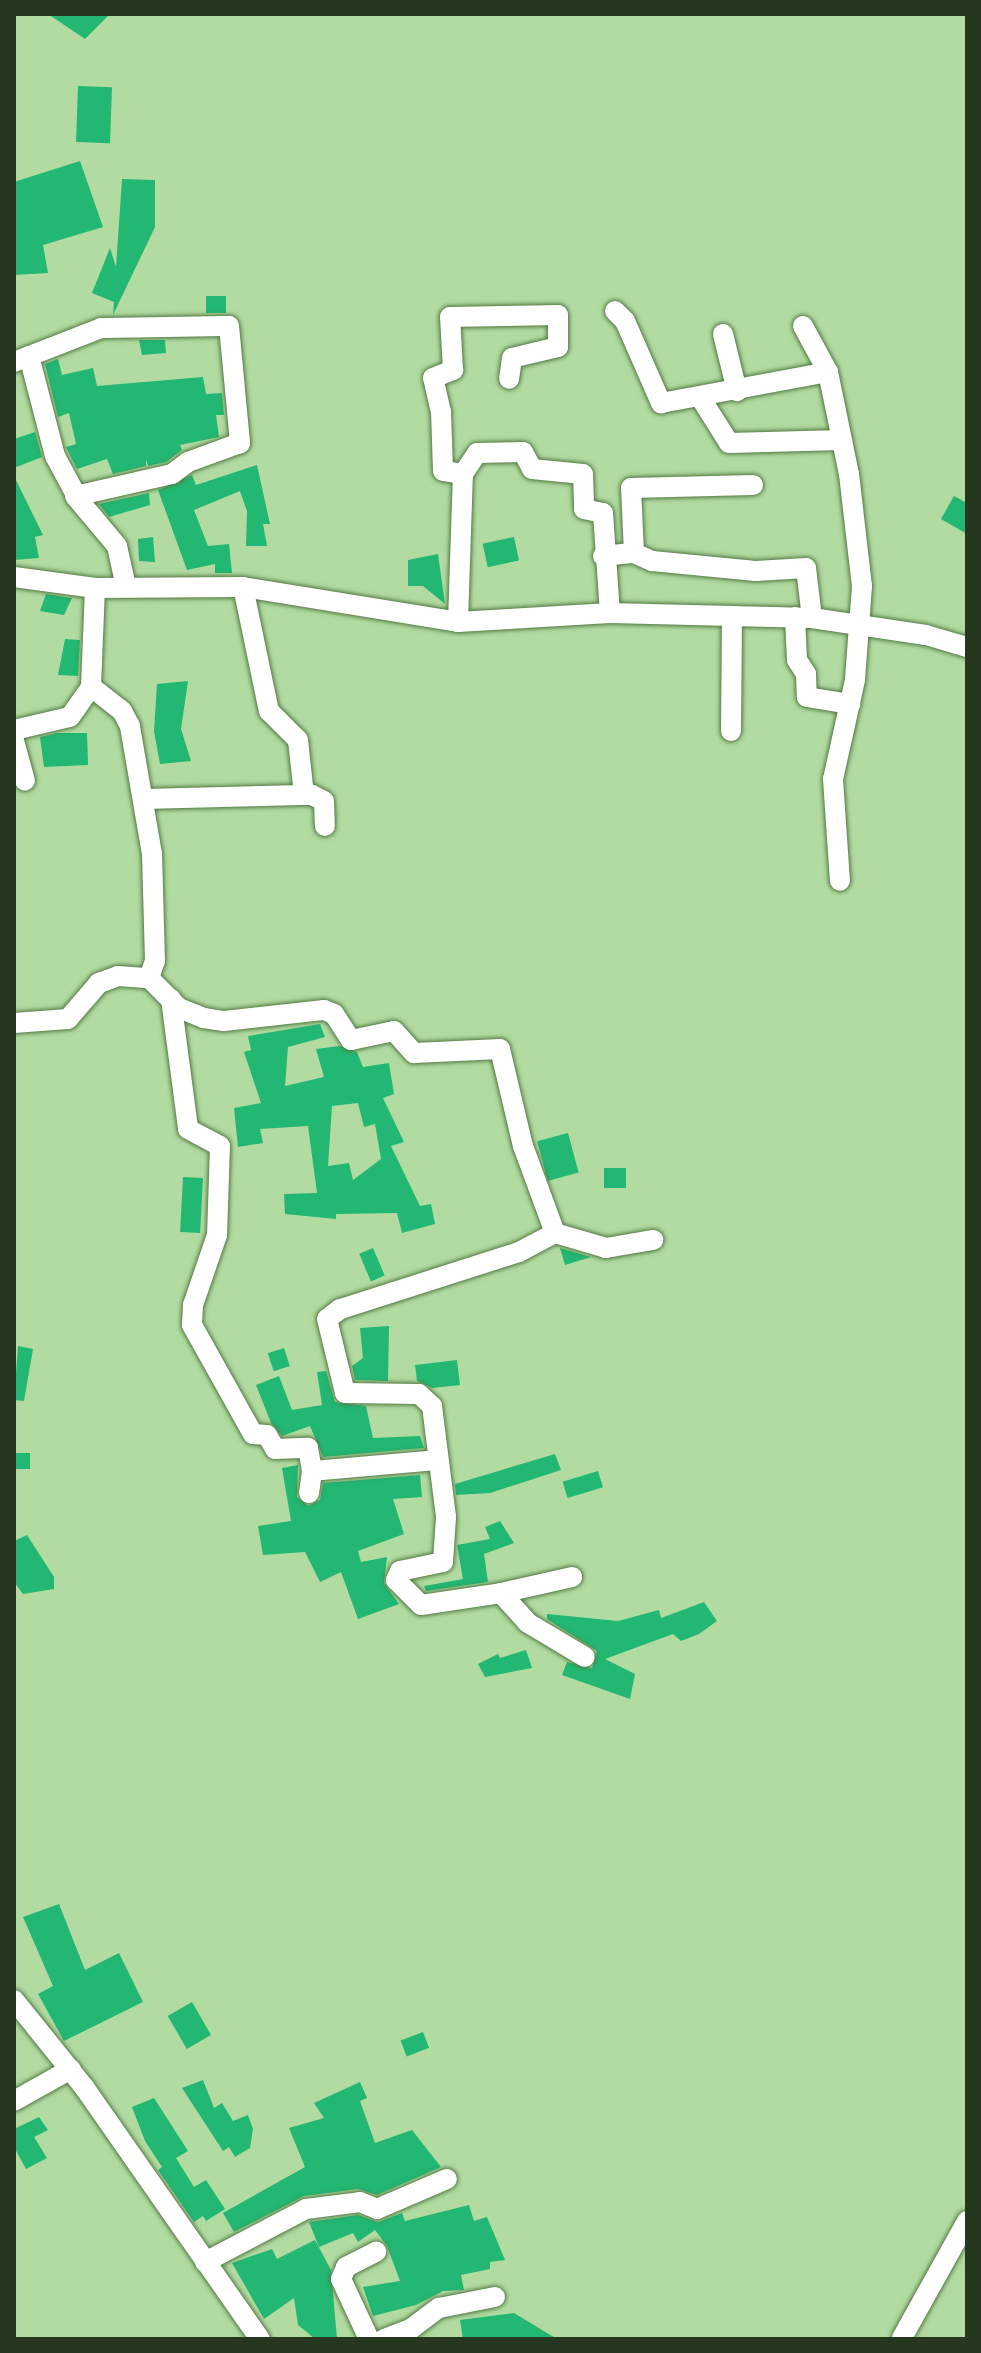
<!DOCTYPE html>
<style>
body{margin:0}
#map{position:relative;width:981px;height:2353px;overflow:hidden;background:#b1dba1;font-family:"Sofia Sans Condensed",sans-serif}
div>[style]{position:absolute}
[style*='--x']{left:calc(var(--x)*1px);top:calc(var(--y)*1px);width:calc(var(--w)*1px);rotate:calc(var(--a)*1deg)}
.building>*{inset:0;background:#22b773;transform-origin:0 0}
.roads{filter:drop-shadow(0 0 2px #537943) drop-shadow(0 0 2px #537943)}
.street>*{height:20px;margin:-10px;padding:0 10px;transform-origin:10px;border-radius:10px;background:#fff}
span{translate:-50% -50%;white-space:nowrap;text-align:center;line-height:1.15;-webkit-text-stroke:8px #e0f5d8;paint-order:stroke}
.frame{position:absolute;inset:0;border:16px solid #263720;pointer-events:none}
</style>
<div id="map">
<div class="building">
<div style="clip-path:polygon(48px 14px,110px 14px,85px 39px)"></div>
<div style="left:78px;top:86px;width:34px;height:56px;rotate:2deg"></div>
<div style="clip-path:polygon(80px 161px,103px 227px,43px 245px,48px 273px,14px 275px,14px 182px)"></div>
<div style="clip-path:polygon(122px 179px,155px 180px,155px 227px,113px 315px,114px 302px,92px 293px,110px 248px,116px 267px)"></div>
<div style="left:206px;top:296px;width:20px;height:17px"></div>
<div style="clip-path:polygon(139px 340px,165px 340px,166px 353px,142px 355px)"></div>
<div style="clip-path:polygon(58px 359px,62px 375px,93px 368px,97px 386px,203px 377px,206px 394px,222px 393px,224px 415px,216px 415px,219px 437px,180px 445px,182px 450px,166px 462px,148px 466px,146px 459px,146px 466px,113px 474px,107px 459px,77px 469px,66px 447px,76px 444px,69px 413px,58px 417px,45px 364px)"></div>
<div style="clip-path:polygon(35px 432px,42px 457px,14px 468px,14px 439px)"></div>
<div style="clip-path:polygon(257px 465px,270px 524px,263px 524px,267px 546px,246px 546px,247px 511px,240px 491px,194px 510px,208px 546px,229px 544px,232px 573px,215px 573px,215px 564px,187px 570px,158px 490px,192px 475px,196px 485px)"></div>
<div style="clip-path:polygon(14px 476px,43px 535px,35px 537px,39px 558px,14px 560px)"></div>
<div style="clip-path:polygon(149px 493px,150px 505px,109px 517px,99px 504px)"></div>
<div style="clip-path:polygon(954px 496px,967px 503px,967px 534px,941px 519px)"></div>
<div style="clip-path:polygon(153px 537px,155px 562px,139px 561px,138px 539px)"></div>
<div style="left:514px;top:537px;width:24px;height:32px;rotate:78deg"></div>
<div style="clip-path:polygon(438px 554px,445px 604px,423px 586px,408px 586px,408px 560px)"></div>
<div style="clip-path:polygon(46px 594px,72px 598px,64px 615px,40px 611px)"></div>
<div style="clip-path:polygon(65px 639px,80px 640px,78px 676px,58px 675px)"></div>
<div style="clip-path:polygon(188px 681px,181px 729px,191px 761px,160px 764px,154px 731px,157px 684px)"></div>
<div style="clip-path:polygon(57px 733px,87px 733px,88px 765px,44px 767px,40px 737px)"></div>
<div style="clip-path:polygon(evenodd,320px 1024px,325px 1037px,288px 1047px,285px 1086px,324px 1077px,316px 1049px,340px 1046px,357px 1052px,363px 1067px,389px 1063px,394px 1094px,383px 1098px,404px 1142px,391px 1146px,420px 1206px,431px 1204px,435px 1224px,402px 1233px,397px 1213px,336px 1214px,336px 1219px,285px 1214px,284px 1194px,317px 1193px,308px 1126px,260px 1129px,263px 1143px,238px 1147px,234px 1108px,261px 1103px,244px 1052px,251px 1050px,248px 1036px,320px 1024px,358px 1103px,364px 1127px,375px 1124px,381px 1159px,353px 1180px,349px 1163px,328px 1166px,332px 1106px,358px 1103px)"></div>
<div style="left:568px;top:1133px;width:41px;height:32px;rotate:75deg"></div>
<div style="left:604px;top:1168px;width:22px;height:20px"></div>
<div style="left:183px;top:1177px;width:20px;height:55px;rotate:3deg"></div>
<div style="left:373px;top:1248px;width:30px;height:15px;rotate:67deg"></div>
<div style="clip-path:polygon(560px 1248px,591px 1257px,565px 1265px)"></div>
<div style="clip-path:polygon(389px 1326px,388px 1381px,355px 1380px,352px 1366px,363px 1358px,360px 1328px)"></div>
<div style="clip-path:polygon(18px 1346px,33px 1349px,24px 1401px,14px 1400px)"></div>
<div style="left:284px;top:1348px;width:19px;height:17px;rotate:72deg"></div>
<div style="clip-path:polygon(457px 1360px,460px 1385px,432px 1388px,417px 1381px,415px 1365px)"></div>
<div style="clip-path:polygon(326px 1371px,335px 1402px,366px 1406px,373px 1438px,420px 1436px,424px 1448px,323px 1457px,310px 1426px,282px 1436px,271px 1423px,256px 1385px,279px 1376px,292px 1410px,322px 1405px,317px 1372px)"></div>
<div style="left:14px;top:1453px;width:16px;height:16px"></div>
<div style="clip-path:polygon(555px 1454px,561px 1470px,490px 1493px,456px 1495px,455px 1484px)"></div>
<div style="clip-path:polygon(298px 1465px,297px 1497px,308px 1506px,320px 1500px,323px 1483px,420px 1475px,422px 1497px,393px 1499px,404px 1534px,358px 1551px,361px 1562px,387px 1557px,384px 1583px,399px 1604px,358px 1619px,341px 1572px,320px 1582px,305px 1552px,263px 1555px,258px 1526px,291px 1521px,282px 1468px)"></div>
<div style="left:598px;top:1471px;width:17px;height:37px;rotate:73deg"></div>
<div style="clip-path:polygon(500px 1521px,514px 1543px,484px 1554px,488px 1582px,426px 1591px,424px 1586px,463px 1579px,457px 1545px,490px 1539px,485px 1527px)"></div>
<div style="clip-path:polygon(27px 1535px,54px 1577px,54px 1589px,23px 1594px,14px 1582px,14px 1541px)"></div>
<div style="clip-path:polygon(704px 1602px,717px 1621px,699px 1634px,681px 1641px,673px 1634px,605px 1659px,635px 1674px,630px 1699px,562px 1675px,567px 1662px,592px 1668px,597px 1651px,547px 1619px,547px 1614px,618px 1621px,659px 1610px,661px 1618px)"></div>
<div style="clip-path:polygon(526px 1650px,532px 1668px,485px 1677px,478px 1664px,498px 1654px,500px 1658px)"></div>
<div style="clip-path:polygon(59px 1904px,85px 1970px,119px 1953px,143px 2002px,64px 2041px,38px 1994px,53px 1986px,23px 1917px)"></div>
<div style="left:192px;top:2002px;width:38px;height:28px;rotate:60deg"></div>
<div style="left:423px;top:2032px;width:17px;height:24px;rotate:69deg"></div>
<div style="clip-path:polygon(203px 2080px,214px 2108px,222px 2103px,233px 2121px,248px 2115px,253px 2129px,250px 2148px,235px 2157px,229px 2147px,223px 2151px,182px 2088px)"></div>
<div style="clip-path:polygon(360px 2082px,367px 2098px,360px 2101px,375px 2143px,412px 2130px,441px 2167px,377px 2195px,358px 2189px,304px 2196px,234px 2232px,223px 2213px,305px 2167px,289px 2128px,324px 2118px,314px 2103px)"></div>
<div style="clip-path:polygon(154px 2098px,188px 2151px,176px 2158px,194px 2187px,206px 2180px,225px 2209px,206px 2221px,203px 2216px,194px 2222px,158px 2170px,162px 2167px,145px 2141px,132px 2107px)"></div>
<div style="clip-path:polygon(39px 2117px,48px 2130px,34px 2137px,47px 2158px,26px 2169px,14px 2147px,14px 2129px)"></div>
<div style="clip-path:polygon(469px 2205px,474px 2221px,487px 2217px,505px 2260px,490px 2262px,490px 2269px,461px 2275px,464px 2290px,443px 2291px,416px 2305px,373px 2316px,363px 2287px,400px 2281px,387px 2246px,375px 2230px,358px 2242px,353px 2233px,319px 2247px,309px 2222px,358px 2215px,378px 2222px,402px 2213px,405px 2221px)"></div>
<div style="clip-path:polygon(315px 2240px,331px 2270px,337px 2339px,315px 2339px,298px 2325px,294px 2298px,264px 2319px,232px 2263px,272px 2249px,277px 2259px)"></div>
<div style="clip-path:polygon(514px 2313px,557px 2339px,463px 2339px,460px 2320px)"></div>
</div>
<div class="roads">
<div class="street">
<div style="--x:615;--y:311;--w:14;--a:45"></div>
<div style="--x:625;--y:321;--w:90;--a:66.3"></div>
<div style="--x:661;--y:403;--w:170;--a:-10.5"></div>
<div style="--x:803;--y:326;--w:52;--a:61.5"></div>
<div style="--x:828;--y:372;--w:104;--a:78.4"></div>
<div style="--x:849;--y:474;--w:113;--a:83.4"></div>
<div style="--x:862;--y:586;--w:94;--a:94.3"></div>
<div style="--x:855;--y:680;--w:101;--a:102.5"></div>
<div style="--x:833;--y:779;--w:102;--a:86.1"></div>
<div style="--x:723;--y:334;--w:59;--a:76.2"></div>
<div style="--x:29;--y:356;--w:103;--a:75.4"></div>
<div style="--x:55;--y:456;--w:44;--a:61.7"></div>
<div style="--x:14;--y:362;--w:93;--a:-21.3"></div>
<div style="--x:101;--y:328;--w:128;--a:-0.9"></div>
<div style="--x:229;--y:326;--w:118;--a:84.6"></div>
<div style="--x:240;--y:443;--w:55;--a:159.9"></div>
<div style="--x:188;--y:462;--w:20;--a:143"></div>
<div style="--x:172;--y:474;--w:99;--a:167.2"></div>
<div style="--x:75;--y:496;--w:65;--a:50"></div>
<div style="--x:117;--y:546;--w:42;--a:77.6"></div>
<div style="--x:700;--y:397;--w:54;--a:57.8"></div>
<div style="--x:729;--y:443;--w:113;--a:-1.5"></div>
<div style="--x:463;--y:474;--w:25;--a:-56"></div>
<div style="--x:477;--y:453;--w:46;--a:-1.2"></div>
<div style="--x:523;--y:452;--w:19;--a:62"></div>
<div style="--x:532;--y:469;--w:51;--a:5.6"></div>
<div style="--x:583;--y:474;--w:35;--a:88"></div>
<div style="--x:584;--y:509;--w:19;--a:12"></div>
<div style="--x:603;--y:513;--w:100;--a:86"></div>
<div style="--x:634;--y:553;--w:20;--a:24"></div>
<div style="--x:652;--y:561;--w:104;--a:5.5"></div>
<div style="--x:756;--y:571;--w:50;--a:-3.4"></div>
<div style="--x:806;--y:568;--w:50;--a:83.2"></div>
<div style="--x:603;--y:556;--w:31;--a:-6"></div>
<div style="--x:634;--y:553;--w:65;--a:-92.6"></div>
<div style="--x:631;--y:488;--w:122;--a:-1.4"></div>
<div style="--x:14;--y:577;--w:82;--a:7.7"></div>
<div style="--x:95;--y:588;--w:148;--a:-0.4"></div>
<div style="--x:243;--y:587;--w:218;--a:9.2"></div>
<div style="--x:458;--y:622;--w:152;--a:-3.4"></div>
<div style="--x:610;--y:613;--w:202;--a:1.4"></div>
<div style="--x:812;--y:618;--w:115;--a:8.5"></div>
<div style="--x:926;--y:635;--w:43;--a:16.3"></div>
<div style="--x:243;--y:587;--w:127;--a:78.2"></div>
<div style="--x:269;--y:711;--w:41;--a:45"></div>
<div style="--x:298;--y:740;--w:55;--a:83.8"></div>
<div style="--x:795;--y:617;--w:43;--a:87.3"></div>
<div style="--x:797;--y:660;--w:17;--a:57"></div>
<div style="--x:806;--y:674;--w:23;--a:88"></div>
<div style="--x:807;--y:697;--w:44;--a:9.2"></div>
<div style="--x:458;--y:622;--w:148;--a:-88.1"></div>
<div style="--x:463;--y:474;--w:20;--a:-171"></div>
<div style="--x:443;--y:471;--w:59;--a:-91.9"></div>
<div style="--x:441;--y:412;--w:35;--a:-103"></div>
<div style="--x:433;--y:378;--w:22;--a:-22"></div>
<div style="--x:453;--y:370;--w:53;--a:-93.2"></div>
<div style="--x:450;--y:317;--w:108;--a:-1.1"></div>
<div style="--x:558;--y:315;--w:32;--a:90"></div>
<div style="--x:558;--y:347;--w:47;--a:166.6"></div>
<div style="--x:512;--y:358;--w:21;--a:98"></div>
<div style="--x:14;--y:730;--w:57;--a:-13.1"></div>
<div style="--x:70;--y:717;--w:37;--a:-55"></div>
<div style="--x:731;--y:731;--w:114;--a:-89.5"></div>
<div style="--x:14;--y:741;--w:41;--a:74.6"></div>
<div style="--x:143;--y:799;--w:169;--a:-1.4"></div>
<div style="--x:312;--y:795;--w:13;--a:27"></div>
<div style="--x:324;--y:801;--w:25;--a:88"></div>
<div style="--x:149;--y:978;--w:42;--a:45"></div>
<div style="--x:179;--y:1008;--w:27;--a:22"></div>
<div style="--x:204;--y:1018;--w:20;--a:9"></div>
<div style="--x:224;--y:1021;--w:101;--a:-6.3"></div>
<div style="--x:324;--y:1010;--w:11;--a:22"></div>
<div style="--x:334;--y:1014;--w:31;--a:57"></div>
<div style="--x:351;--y:1040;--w:44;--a:-11.8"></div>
<div style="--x:394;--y:1031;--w:30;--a:48"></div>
<div style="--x:414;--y:1053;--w:86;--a:-2.7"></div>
<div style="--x:500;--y:1049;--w:100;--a:76.7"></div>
<div style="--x:523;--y:1146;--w:93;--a:69.8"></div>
<div style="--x:555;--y:1233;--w:41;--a:152.2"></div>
<div style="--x:519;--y:1252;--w:188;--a:162.3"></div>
<div style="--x:340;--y:1309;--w:16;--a:142"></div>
<div style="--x:327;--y:1319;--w:76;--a:76.3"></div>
<div style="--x:345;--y:1393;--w:74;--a:0.8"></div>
<div style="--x:419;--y:1394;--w:18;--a:43"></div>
<div style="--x:432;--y:1406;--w:112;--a:82.8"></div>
<div style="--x:446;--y:1517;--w:45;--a:93.8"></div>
<div style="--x:443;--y:1562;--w:44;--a:168.2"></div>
<div style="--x:400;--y:1571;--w:10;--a:114"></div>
<div style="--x:396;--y:1580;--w:35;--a:45"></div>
<div style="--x:421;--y:1605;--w:81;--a:-8.5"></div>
<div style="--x:501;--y:1593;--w:40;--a:48"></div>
<div style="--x:528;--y:1623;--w:66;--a:30.8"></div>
<div style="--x:171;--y:999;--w:131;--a:82.5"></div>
<div style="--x:188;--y:1129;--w:36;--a:28"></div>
<div style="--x:220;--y:1146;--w:89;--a:91.9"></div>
<div style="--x:217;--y:1235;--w:74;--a:108.9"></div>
<div style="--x:193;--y:1305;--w:20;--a:93"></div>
<div style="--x:192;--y:1325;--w:125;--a:60.8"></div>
<div style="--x:253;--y:1434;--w:14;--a:4"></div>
<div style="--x:267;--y:1435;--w:16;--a:60"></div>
<div style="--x:275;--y:1449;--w:33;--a:-2"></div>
<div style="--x:308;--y:1448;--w:23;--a:80"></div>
<div style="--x:14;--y:1023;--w:54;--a:-4.2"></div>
<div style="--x:68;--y:1019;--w:48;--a:-49.3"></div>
<div style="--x:99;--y:983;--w:20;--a:-20"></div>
<div style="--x:118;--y:976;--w:31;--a:4"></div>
<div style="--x:149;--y:978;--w:18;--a:-71"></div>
<div style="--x:155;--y:961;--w:107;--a:-91.6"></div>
<div style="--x:152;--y:854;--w:130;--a:-99.8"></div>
<div style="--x:130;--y:726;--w:17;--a:-118"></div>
<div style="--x:122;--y:711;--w:39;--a:-142"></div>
<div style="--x:91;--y:687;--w:99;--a:-87.7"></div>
<div style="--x:555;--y:1233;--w:53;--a:16.4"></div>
<div style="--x:606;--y:1248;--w:48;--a:-9.7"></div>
<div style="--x:309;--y:1493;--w:22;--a:-82"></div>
<div style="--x:312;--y:1471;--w:126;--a:-5"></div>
<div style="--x:501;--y:1593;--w:73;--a:-12.7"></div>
<div style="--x:14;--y:2000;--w:112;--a:51.2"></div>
<div style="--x:84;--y:2087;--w:307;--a:55.1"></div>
<div style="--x:14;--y:2101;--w:65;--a:-29.3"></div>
<div style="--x:205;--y:2262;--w:114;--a:-27.7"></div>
<div style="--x:306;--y:2209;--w:54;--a:-7.4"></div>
<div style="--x:360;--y:2202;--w:18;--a:22"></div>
<div style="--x:377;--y:2209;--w:76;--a:-23.2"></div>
<div style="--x:902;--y:2338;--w:134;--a:-60.9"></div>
<div style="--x:369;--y:2339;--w:66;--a:-115"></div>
<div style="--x:341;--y:2279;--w:13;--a:-67"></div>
<div style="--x:346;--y:2267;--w:34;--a:-27"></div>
<div style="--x:384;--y:2339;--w:30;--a:-21"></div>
<div style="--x:412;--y:2328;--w:34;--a:-37"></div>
<div style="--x:439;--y:2308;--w:57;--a:-11.1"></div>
</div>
</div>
<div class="frame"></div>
</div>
